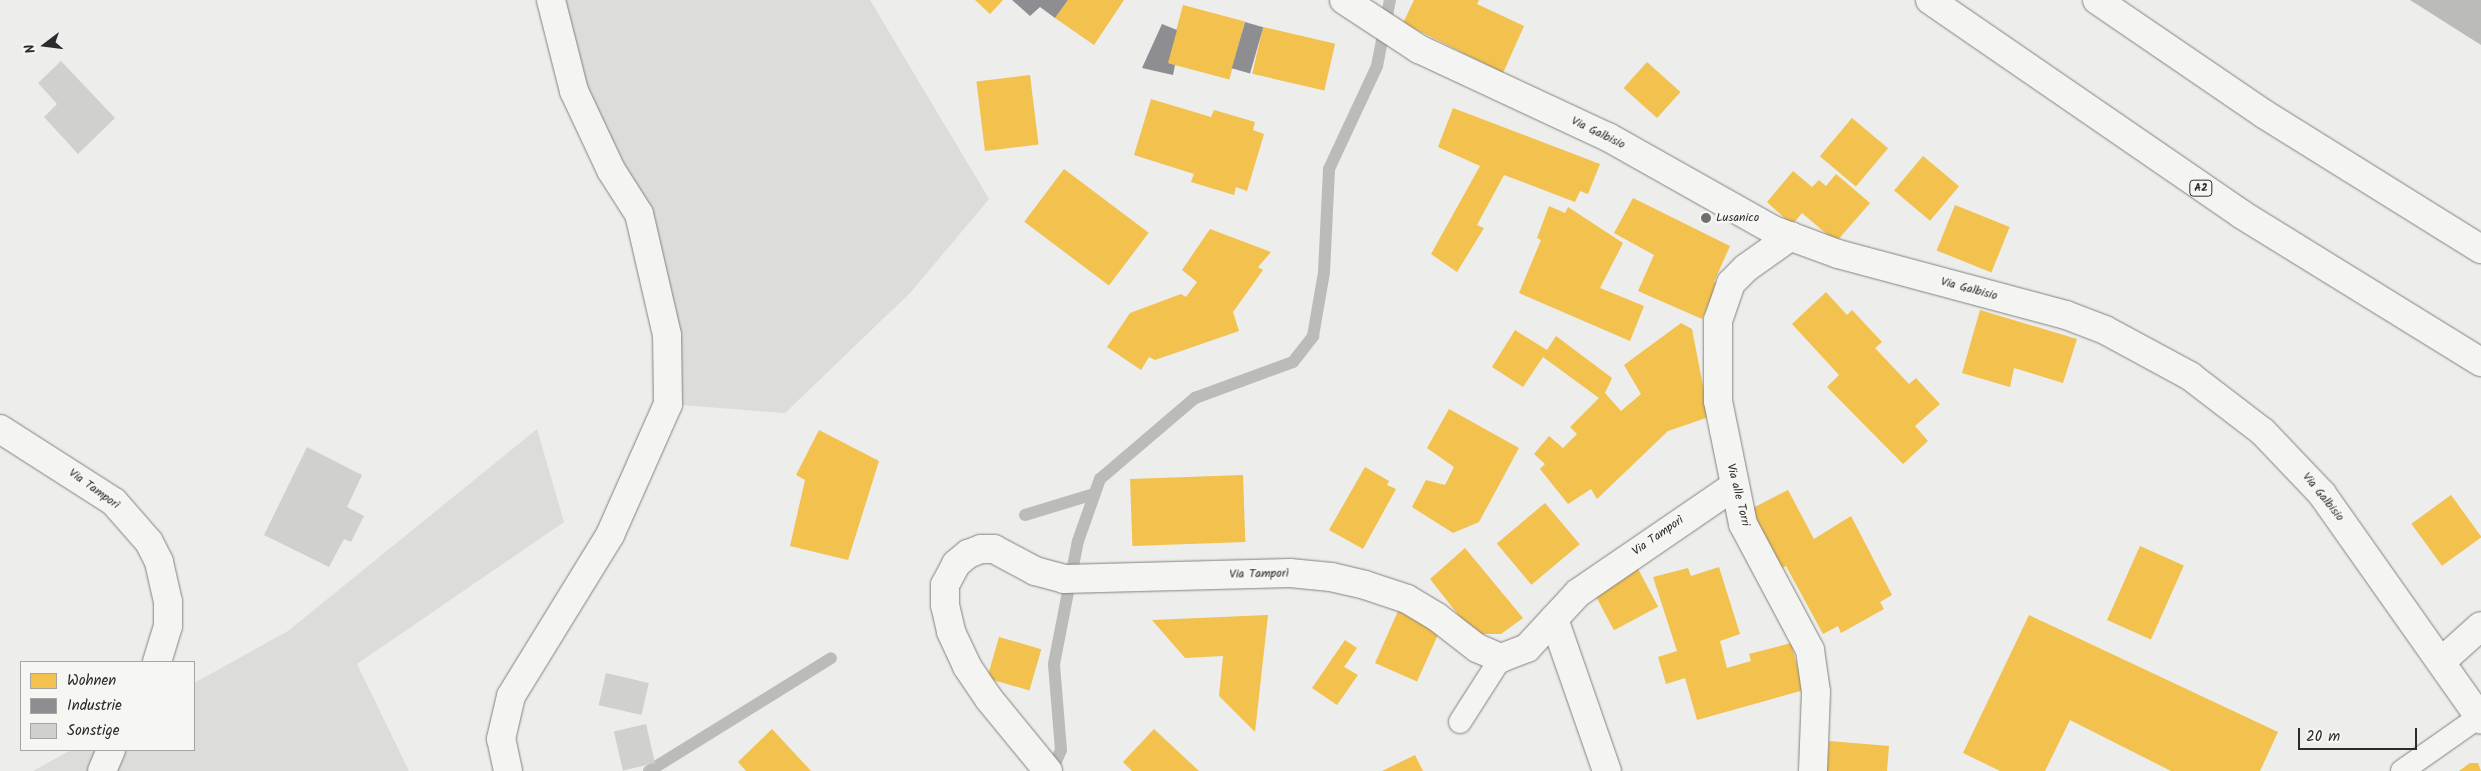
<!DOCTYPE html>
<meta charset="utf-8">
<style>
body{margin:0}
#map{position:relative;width:2481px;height:771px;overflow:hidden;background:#ededeb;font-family:Kalam,sans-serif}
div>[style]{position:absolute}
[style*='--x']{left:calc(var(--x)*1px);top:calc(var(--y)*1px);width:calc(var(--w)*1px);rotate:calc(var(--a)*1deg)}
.green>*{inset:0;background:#dcdcd9}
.water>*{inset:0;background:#bbbbb9}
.homes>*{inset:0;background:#f2c14e;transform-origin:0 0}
.industry>*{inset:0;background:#8d8d92;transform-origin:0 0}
.stream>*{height:12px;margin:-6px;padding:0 6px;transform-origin:6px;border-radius:6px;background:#bbbbb9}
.building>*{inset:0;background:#d0d0cf;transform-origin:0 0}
.roads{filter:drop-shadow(0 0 1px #828281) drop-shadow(0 0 1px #828281)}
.service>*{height:22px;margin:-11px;padding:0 11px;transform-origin:11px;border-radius:11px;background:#f4f4f2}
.minor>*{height:28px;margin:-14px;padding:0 14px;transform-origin:14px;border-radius:14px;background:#f4f4f2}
.tertiary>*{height:28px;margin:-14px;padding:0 14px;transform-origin:14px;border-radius:14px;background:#f4f4f2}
.motorway>*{height:28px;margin:-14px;padding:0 14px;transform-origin:14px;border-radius:14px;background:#f4f4f2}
.dots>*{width:14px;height:14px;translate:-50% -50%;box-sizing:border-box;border:2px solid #f6f6f2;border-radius:50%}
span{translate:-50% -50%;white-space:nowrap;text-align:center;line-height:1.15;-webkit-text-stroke:5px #f6f6f2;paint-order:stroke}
.shield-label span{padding:1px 4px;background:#f6f6f2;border:1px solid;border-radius:4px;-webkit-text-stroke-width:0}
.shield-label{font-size:11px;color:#2b2b2b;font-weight:700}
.street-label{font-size:12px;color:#2b2b2b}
.poi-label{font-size:12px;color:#2b2b2b}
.left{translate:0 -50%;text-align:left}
.legend{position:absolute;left:20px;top:661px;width:175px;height:90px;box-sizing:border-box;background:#f6f6f2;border:1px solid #a5a5a2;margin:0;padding:6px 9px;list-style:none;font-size:15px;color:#2b2b2b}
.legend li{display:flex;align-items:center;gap:10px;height:25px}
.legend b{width:25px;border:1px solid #a5a5a2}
.north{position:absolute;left:20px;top:20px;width:50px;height:50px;-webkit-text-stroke:4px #f6f6f2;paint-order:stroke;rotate:255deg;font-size:14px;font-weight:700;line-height:20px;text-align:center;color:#2b2b2b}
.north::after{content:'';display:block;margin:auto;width:18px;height:22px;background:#2b2b2b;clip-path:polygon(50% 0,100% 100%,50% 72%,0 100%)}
.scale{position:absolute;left:2298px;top:728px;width:119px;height:22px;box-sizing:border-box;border:2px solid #2b2b2b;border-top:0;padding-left:6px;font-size:15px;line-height:18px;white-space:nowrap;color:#2b2b2b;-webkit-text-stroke:4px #f6f6f2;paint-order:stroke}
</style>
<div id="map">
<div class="green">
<div style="clip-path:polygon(551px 0,870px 0,989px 199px,911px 292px,785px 413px,668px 404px,667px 335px)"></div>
<div style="clip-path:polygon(537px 429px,564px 522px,357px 664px,409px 771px,33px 771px,71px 750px,194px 750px,194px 683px,288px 631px)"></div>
</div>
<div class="water">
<div style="clip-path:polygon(2410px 0,2481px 0,2481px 45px)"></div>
</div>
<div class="homes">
<div style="clip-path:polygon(975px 0,1003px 0,990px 14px)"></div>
<div style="clip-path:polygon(1068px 0,1124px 0,1094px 45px,1055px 18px)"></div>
<div style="clip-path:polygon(1414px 0,1479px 0,1477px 4px,1524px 26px,1503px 73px,1403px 23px)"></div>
<div style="left:1183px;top:5px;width:64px;height:60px;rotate:15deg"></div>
<div style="left:1263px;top:27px;width:74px;height:48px;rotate:13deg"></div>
<div style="left:1647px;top:62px;width:45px;height:35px;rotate:42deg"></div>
<div style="left:1030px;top:75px;width:70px;height:54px;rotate:83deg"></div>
<div style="clip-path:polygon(1151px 99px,1211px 117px,1214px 110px,1255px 122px,1253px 130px,1264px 134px,1247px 191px,1236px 187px,1234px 195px,1191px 182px,1194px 174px,1134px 155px)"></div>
<div style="clip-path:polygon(1453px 108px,1600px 164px,1588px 194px,1580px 191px,1575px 202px,1504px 175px,1477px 225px,1484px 228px,1457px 272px,1431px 254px,1480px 166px,1438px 147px)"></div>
<div style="left:1852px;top:118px;width:47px;height:50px;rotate:40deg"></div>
<div style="left:1923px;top:156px;width:47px;height:45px;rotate:40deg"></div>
<div style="left:1064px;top:169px;width:106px;height:66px;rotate:37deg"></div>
<div style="clip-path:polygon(1793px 171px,1812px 187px,1819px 180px,1826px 186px,1836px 174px,1870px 203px,1836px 242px,1802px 213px,1792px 225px,1767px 202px)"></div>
<div style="clip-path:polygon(1633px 198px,1730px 246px,1714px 282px,1718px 283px,1702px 319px,1638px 291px,1654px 255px,1614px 233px)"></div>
<div style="left:1955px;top:205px;width:59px;height:49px;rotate:22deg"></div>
<div style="clip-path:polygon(1549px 206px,1565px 213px,1568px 207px,1623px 243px,1600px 288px,1644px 306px,1630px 341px,1519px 293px,1541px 240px,1537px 238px)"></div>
<div style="clip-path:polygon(1210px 229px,1271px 252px,1258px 267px,1263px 270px,1233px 312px,1239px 331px,1155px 360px,1149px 357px,1141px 370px,1107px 347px,1130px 313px,1181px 294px,1186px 297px,1197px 282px,1182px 270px)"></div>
<div style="clip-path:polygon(1826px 292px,1847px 315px,1852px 310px,1882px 342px,1875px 348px,1909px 384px,1916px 378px,1940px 404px,1915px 426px,1928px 441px,1903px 464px,1827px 387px,1839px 375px,1792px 324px)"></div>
<div style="clip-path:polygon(1980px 310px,2077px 339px,2063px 383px,2014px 368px,2010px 387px,1962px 373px)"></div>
<div style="clip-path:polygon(1681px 323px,1692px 329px,1709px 417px,1668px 431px,1597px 499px,1591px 489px,1568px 504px,1540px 469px,1545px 464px,1534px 454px,1549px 436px,1563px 448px,1577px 434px,1570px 427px,1599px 398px,1543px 357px,1523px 387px,1492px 367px,1515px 330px,1547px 350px,1556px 336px,1612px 378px,1605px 393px,1621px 411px,1641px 394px,1624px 365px)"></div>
<div style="clip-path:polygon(1449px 409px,1519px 448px,1479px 522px,1453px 533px,1412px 507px,1426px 480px,1445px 485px,1454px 467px,1427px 448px)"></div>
<div style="clip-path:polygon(819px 430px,879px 461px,848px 560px,790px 546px,805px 480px,796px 475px)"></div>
<div style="clip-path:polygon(1365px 467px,1389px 481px,1387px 485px,1396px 489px,1363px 549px,1329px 530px)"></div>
<div style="left:1243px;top:475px;width:67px;height:113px;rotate:88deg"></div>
<div style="clip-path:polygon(1788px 490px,1814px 539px,1851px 516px,1892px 595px,1880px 602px,1884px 609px,1841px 633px,1838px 626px,1823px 634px,1786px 566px,1778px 570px,1747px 511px)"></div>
<div style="left:2451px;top:495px;width:52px;height:49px;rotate:54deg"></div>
<div style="left:1545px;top:503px;width:54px;height:63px;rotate:50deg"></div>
<div style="left:2140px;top:546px;width:48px;height:81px;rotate:24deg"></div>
<div style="clip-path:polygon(1465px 548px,1523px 618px,1501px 634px,1479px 634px,1467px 626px,1430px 579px)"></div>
<div style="left:1637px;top:567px;width:45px;height:50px;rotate:62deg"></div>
<div style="clip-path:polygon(1719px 567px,1740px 634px,1720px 641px,1727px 668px,1751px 661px,1749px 654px,1791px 643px,1804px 690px,1697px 720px,1685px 678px,1666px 684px,1658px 657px,1677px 651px,1653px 577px,1688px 568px,1691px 576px)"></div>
<div style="left:1399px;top:609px;width:46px;height:59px;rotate:24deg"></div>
<div style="clip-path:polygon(1268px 615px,1255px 732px,1219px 696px,1223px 656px,1185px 658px,1152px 620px)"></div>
<div style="clip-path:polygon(2029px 615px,2278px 732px,2260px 771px,2171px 771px,2070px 720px,2045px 771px,2000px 771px,1963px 753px)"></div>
<div style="left:999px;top:637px;width:44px;height:43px;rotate:16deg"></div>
<div style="clip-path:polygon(1345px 640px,1357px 648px,1344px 667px,1358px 675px,1337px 705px,1312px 688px)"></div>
<div style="clip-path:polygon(772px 729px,811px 771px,746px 771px,738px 762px)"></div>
<div style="clip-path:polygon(1154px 729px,1199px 771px,1132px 771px,1123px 762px)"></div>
<div style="clip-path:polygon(1829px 741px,1889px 746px,1887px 771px,1827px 771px)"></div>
<div style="clip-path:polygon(1415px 755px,1423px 771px,1382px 771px)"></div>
<div style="clip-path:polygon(2470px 763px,2478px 763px,2481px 771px,2459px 771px)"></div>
</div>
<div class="industry">
<div style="clip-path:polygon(1012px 0,1068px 0,1055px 18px,1040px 7px,1030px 16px)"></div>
<div style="left:1245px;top:22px;width:19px;height:48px;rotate:16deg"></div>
<div style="clip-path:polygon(1162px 24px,1177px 30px,1168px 63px,1175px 65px,1173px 75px,1142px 68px)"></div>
</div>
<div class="stream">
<div style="--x:1025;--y:515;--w:72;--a:-16.9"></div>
<div style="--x:649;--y:771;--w:214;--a:-31.8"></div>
<div style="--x:1052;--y:771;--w:23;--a:-67"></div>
<div style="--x:1061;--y:750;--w:86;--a:-94.7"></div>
<div style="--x:1054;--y:664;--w:125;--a:-79"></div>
<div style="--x:1078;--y:541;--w:66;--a:-70.5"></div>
<div style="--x:1100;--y:479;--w:125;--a:-40.5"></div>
<div style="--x:1195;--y:398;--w:104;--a:-20.2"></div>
<div style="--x:1293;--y:362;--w:33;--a:-52"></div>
<div style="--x:1313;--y:336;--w:65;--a:-80.2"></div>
<div style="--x:1324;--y:272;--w:103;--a:-87.2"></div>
<div style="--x:1329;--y:169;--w:114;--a:-65"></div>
<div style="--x:1377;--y:66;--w:67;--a:-78.9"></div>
</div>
<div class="building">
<div style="clip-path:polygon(61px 61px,115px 118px,78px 154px,44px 117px,57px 104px,38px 83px)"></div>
<div style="clip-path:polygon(307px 447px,362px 475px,347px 507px,364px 516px,351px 542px,344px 539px,329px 567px,264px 535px)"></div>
<div style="left:606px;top:673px;width:44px;height:33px;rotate:13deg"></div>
<div style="left:646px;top:724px;width:40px;height:33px;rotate:77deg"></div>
</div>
<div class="roads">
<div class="service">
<div style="--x:1460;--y:722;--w:76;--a:-57.4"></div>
<div style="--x:2402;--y:771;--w:94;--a:-35"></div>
</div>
<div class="minor">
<div style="--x:1791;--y:236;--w:55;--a:144.6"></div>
<div style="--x:1746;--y:268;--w:21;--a:135"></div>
<div style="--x:1731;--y:283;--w:39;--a:109"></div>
<div style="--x:1718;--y:320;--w:81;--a:90"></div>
<div style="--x:1718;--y:401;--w:126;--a:78.5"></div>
<div style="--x:1743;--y:524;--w:143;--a:62"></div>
<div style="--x:1810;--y:650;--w:42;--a:81.9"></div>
<div style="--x:1816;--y:692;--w:79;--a:92.2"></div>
<div style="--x:0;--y:429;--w:135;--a:32.6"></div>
<div style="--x:114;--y:502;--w:53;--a:48.8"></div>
<div style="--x:149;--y:542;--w:22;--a:63"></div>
<div style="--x:159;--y:562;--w:41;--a:77.3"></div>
<div style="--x:168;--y:602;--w:24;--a:90"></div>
<div style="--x:168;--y:626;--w:38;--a:107"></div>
<div style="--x:1554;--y:619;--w:161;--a:70.8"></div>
<div style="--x:2442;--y:661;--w:52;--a:-41.9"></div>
<div style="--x:102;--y:771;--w:23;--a:-67"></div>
<div style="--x:508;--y:771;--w:33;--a:-102"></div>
<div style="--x:501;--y:739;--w:44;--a:-76.9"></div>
<div style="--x:511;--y:696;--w:189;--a:-58.4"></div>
<div style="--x:610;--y:535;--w:143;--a:-66.1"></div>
<div style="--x:668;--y:404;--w:69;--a:-90.8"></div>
<div style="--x:667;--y:335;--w:124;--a:-103"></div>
<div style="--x:639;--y:214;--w:52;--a:-122.5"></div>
<div style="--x:611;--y:170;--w:87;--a:-115.1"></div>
<div style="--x:574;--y:91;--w:94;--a:-104.2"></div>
<div style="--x:1048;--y:771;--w:93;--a:-129.3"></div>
<div style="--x:989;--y:699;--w:40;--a:-124"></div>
<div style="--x:967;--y:666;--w:38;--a:-115"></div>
<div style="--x:951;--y:631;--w:27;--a:-103"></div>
<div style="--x:945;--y:605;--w:20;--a:-90"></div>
<div style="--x:945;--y:585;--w:24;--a:-62"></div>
<div style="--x:956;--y:564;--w:16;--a:-40"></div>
<div style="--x:968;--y:554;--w:14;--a:-21"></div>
<div style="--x:981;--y:549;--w:13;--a:0"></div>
<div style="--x:994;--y:549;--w:47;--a:28.2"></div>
<div style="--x:1035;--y:571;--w:30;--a:15"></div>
<div style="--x:1064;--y:579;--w:226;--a:-1.5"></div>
<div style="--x:1290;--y:573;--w:41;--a:5.6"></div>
<div style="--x:1331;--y:577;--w:35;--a:13"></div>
<div style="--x:1365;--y:585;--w:44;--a:18.4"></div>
<div style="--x:1407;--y:599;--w:35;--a:31"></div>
<div style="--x:1437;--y:617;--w:51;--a:37.8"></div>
<div style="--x:1477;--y:648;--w:26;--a:23"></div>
<div style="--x:1501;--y:658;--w:28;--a:-21"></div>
<div style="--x:1527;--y:648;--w:75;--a:-47.2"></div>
<div style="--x:1578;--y:593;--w:189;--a:-34.4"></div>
</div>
<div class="tertiary">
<div style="--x:1344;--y:0;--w:90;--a:33.2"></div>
<div style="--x:1419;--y:49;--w:208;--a:25"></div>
<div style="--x:1608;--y:137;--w:189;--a:29.4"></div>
<div style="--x:1773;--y:230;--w:69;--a:20.3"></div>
<div style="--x:1838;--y:254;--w:236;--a:15"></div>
<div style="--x:2066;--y:315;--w:42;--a:21"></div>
<div style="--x:2105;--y:330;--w:97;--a:28.4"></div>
<div style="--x:2190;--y:376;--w:92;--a:37.5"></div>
<div style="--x:2263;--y:432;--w:86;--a:46.4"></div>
<div style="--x:2322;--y:494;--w:276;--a:54.8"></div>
</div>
<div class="motorway">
<div style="--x:1930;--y:0;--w:378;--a:34.5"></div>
<div style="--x:2241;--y:214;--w:282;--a:31.7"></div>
<div style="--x:2097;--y:0;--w:202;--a:34.3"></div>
<div style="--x:2264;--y:114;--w:256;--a:31.9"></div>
</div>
</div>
<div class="dots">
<div style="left:1706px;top:218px;background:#6f6f6e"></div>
</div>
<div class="shield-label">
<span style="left:2201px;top:188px">A2</span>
</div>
<div class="street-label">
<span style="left:1598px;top:133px;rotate:26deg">Via Galbisio</span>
<span style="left:1969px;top:289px;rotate:15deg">Via Galbisio</span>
<span style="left:94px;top:489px;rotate:36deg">Via Tamporì</span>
<span style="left:1738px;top:495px;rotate:76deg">Via alle Torri</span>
<span style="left:2323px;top:497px;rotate:51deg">Via Galbisio</span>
<span style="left:1658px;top:536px;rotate:-35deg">Via Tamporì</span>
<span style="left:1259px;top:574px;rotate:-1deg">Via Tamporì</span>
</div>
<div class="poi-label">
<span class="left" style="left:1716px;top:218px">Lusanico</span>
</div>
<ul class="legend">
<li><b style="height:14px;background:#f2c14e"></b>Wohnen</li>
<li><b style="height:14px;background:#8d8d92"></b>Industrie</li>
<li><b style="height:14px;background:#d0d0cf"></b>Sonstige</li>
</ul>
<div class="north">N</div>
<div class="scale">20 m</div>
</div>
